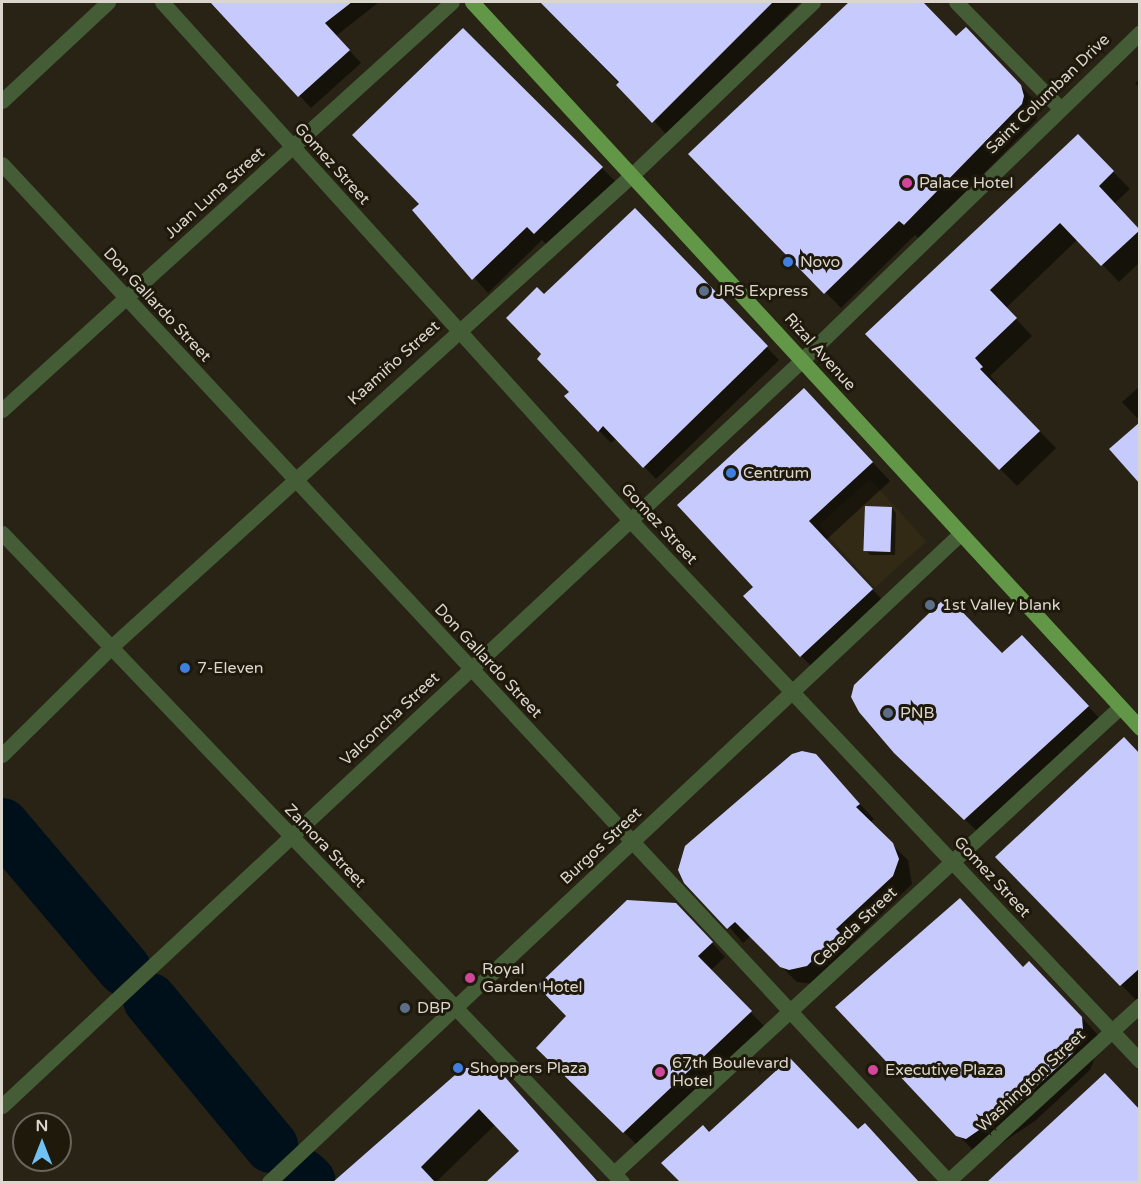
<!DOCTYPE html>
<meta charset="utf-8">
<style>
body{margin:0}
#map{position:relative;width:1141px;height:1184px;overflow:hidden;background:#282314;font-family:"Varela Round",sans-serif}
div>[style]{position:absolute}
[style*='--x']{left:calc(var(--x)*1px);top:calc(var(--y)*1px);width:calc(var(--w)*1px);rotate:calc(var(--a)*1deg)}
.built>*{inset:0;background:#322a15;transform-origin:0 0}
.shadow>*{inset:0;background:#0007}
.river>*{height:54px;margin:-27px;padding:0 27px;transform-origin:27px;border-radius:27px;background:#00101a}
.building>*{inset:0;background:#c7cafd;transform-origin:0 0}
.minor>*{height:15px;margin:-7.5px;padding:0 7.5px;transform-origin:7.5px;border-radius:7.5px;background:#445d37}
.major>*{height:15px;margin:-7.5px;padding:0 7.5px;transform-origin:7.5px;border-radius:7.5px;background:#619746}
.dots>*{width:16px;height:16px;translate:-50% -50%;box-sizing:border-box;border:3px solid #1e190b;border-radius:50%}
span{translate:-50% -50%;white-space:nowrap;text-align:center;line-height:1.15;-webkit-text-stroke:6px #1e190b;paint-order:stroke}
.street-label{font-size:16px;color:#dad6cd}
.poi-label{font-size:16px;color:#dad6cd}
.left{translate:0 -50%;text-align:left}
.frame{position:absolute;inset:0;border:3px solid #dad6cd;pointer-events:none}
.north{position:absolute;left:12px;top:1112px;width:60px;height:60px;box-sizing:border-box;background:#1e190b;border:2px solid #696559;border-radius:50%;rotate:0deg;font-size:16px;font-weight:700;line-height:24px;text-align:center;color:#dad6cd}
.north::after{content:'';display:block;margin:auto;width:21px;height:27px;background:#71c1f4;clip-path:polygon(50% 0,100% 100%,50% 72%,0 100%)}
</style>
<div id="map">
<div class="built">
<div style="left:870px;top:479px;width:84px;height:69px;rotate:48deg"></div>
</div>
<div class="shadow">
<div style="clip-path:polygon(212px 2px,379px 2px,336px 36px,361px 63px,311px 108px)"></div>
<div style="clip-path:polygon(542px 2px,801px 2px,666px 134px)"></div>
<div style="clip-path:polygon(850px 2px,922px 2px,956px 38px,981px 44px,1036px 102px,1037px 119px,920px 239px,915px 235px,841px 308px,690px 154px)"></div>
<div style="clip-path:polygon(463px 30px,616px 182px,549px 247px,542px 240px,488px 293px,414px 210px,421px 204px)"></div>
<div style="clip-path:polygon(1140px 79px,1140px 88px,1135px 83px)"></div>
<div style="clip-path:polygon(1078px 136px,1130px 189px,1114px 204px,1140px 230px,1140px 262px,1119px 282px,1078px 239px,1006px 308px,1032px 336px,990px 376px,998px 384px,996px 387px,1056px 448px,1017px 486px,867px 334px)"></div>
<div style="clip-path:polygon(647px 223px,779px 360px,656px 479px,617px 438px,611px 443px,566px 396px,571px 392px,543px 355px,544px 296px)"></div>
<div style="clip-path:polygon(1140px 386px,1140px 421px,1122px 402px)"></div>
<div style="clip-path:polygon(822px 408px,890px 481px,826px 540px,890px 608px,819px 674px,801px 656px,755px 587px)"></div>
<div style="clip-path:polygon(892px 508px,896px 513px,895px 555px,870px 555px,866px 550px)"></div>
<div style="clip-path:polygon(1035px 650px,1101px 720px,978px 832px,895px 752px,1003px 655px)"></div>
<div style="clip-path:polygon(1139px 754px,1140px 997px,1136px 1000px,997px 857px)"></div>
<div style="clip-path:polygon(827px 769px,874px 819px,870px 823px,908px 860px,912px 884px,850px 945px,854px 949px,815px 984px,797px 982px,751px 936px,743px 943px,680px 870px,686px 847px)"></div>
<div style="clip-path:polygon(690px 919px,725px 957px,710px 971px,764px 1026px,638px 1146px,538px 1048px,568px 1016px)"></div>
<div style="clip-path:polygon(1024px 968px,1047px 980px,1099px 1036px,1099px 1047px,1090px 1070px,1035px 1121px,984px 1155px,975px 1152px,957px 1134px)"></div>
<div style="clip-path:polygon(513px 1086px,598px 1182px,488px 1182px,521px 1151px,496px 1124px,436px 1182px,336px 1182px)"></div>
<div style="clip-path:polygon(1140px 1110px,1140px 1182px,1001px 1182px,996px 1177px)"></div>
<div style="clip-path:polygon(858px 1131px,877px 1138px,916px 1182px,682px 1182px,664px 1163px,710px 1134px)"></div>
</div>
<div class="river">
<div style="--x:2;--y:825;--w:189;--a:49.7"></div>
<div style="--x:150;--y:1000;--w:190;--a:50.3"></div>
<div style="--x:303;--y:1176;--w:8;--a:45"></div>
</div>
<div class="building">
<div style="clip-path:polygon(210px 2px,352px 2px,325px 23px,350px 50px,298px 97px)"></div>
<div style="clip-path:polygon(540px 2px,773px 2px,652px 123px,616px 85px,619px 82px)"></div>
<div style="clip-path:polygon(849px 2px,923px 2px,956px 36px,966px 27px,1021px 85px,1024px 96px,1022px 104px,904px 225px,899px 221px,824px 294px,688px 154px)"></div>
<div style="clip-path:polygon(463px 28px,603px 167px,534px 234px,527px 227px,472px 280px,412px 210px,419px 204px,352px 135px)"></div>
<div style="clip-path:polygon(1078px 134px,1114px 171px,1099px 186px,1140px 230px,1101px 266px,1060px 223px,990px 290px,1017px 318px,975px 358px,983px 367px,980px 369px,1040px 431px,999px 470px,865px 334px)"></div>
<div style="clip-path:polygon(635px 208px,768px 346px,643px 468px,603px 426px,598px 432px,564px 396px,569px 392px,537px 359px,541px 354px,506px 318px,537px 287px,544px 294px)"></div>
<div style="clip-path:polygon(804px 388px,873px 462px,809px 521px,873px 589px,800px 657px,743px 596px,753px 587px,677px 505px)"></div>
<div style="clip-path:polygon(1140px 422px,1140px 484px,1109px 449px)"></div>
<div style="left:865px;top:506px;width:27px;height:45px;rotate:2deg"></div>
<div style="clip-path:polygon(947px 596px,1002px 653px,1022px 635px,1089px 706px,964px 820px,894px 753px,859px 712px,851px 697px,854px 685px)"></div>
<div style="clip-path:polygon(1124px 737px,1140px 754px,1140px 968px,1120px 986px,995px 857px)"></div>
<div style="clip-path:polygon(802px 751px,816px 754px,860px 804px,856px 807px,893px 843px,899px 859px,893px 876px,836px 929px,840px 933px,807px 966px,789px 970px,780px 967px,735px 922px,727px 929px,684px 883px,678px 870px,685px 846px,792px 754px)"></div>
<div style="clip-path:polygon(960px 898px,1023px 967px,1029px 961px,1082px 1017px,1083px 1029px,1073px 1053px,1017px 1104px,966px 1139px,956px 1136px,835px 1007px)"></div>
<div style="clip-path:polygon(627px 900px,676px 903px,713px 942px,698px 956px,752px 1011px,623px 1133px,536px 1048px,566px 1016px,537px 986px)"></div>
<div style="clip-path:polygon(790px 1058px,858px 1129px,865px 1123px,919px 1182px,680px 1182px,661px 1163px,703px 1125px,709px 1132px)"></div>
<div style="clip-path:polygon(463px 1068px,497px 1068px,598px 1182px,486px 1182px,519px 1151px,479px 1109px,421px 1167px,435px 1182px,333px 1182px)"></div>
<div style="clip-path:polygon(1105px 1073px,1140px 1110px,1140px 1182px,987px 1182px)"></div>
</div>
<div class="minor">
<div style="--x:162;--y:2;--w:698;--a:47.9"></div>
<div style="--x:630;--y:520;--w:743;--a:46.69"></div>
<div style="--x:956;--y:2;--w:147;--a:45.6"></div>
<div style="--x:2;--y:101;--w:145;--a:-43"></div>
<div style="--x:2;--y:164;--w:1390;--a:47.07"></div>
<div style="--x:2;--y:410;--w:607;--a:-42.2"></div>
<div style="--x:2;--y:533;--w:898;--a:46.31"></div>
<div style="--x:2;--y:755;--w:152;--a:-44.7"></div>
<div style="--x:110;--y:648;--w:706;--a:-42.19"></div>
<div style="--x:633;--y:174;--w:249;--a:-43.7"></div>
<div style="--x:2;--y:1106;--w:1095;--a:-43"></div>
<div style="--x:803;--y:359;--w:470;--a:-44.1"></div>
<div style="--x:614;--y:1173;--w:688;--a:-42.64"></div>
<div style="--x:269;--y:1182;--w:946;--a:-43.16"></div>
<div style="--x:947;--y:1182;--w:262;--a:-42.5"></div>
</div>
<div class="major">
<div style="--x:472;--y:2;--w:987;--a:47.38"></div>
</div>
<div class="dots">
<div style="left:907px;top:183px;background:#d1479c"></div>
<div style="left:788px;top:262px;background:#3f7fe0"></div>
<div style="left:704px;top:291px;background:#5c6f8a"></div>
<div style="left:731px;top:473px;background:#3f7fe0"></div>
<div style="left:930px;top:605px;background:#5c6f8a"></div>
<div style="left:185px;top:668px;background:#3f7fe0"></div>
<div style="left:888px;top:713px;background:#5c6f8a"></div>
<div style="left:470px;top:978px;background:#d1479c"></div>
<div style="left:405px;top:1008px;background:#5c6f8a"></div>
<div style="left:458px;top:1068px;background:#3f7fe0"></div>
<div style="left:873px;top:1070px;background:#d1479c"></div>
<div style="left:660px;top:1072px;background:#d1479c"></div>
</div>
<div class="street-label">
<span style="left:1048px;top:94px;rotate:-44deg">Saint Columban Drive</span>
<span style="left:332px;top:164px;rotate:48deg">Gomez Street</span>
<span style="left:215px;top:193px;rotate:-42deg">Juan Luna Street</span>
<span style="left:157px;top:305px;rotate:47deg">Don Gallardo Street</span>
<span style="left:820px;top:352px;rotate:48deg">Rizal Avenue</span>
<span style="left:394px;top:363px;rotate:-42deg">Kaamiño Street</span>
<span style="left:659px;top:524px;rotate:47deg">Gomez Street</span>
<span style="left:488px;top:661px;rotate:47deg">Don Gallardo Street</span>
<span style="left:390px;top:719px;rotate:-43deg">Valconcha Street</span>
<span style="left:325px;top:846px;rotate:46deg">Zamora Street</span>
<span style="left:601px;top:846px;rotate:-43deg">Burgos Street</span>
<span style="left:992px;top:877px;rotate:47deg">Gomez Street</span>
<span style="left:855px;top:927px;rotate:-43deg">Cebeda Street</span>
<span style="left:1031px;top:1081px;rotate:-43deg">Washington Street</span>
</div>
<div class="poi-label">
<span class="left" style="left:919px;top:183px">Palace Hotel</span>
<span class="left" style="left:800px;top:262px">Novo</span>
<span class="left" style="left:716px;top:291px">JRS Express</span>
<span class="left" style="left:743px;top:473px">Centrum</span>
<span class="left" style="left:942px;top:605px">1st Valley blank</span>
<span class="left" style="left:197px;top:668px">7-Eleven</span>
<span class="left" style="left:900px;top:713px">PNB</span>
<span class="left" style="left:482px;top:978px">Royal<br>Garden Hotel</span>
<span class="left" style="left:417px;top:1008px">DBP</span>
<span class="left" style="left:672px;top:1072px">67th Boulevard<br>Hotel</span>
<span class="left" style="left:470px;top:1068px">Shoppers Plaza</span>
<span class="left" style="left:885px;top:1070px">Executive Plaza</span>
</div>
<div class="frame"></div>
<div class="north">N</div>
</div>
